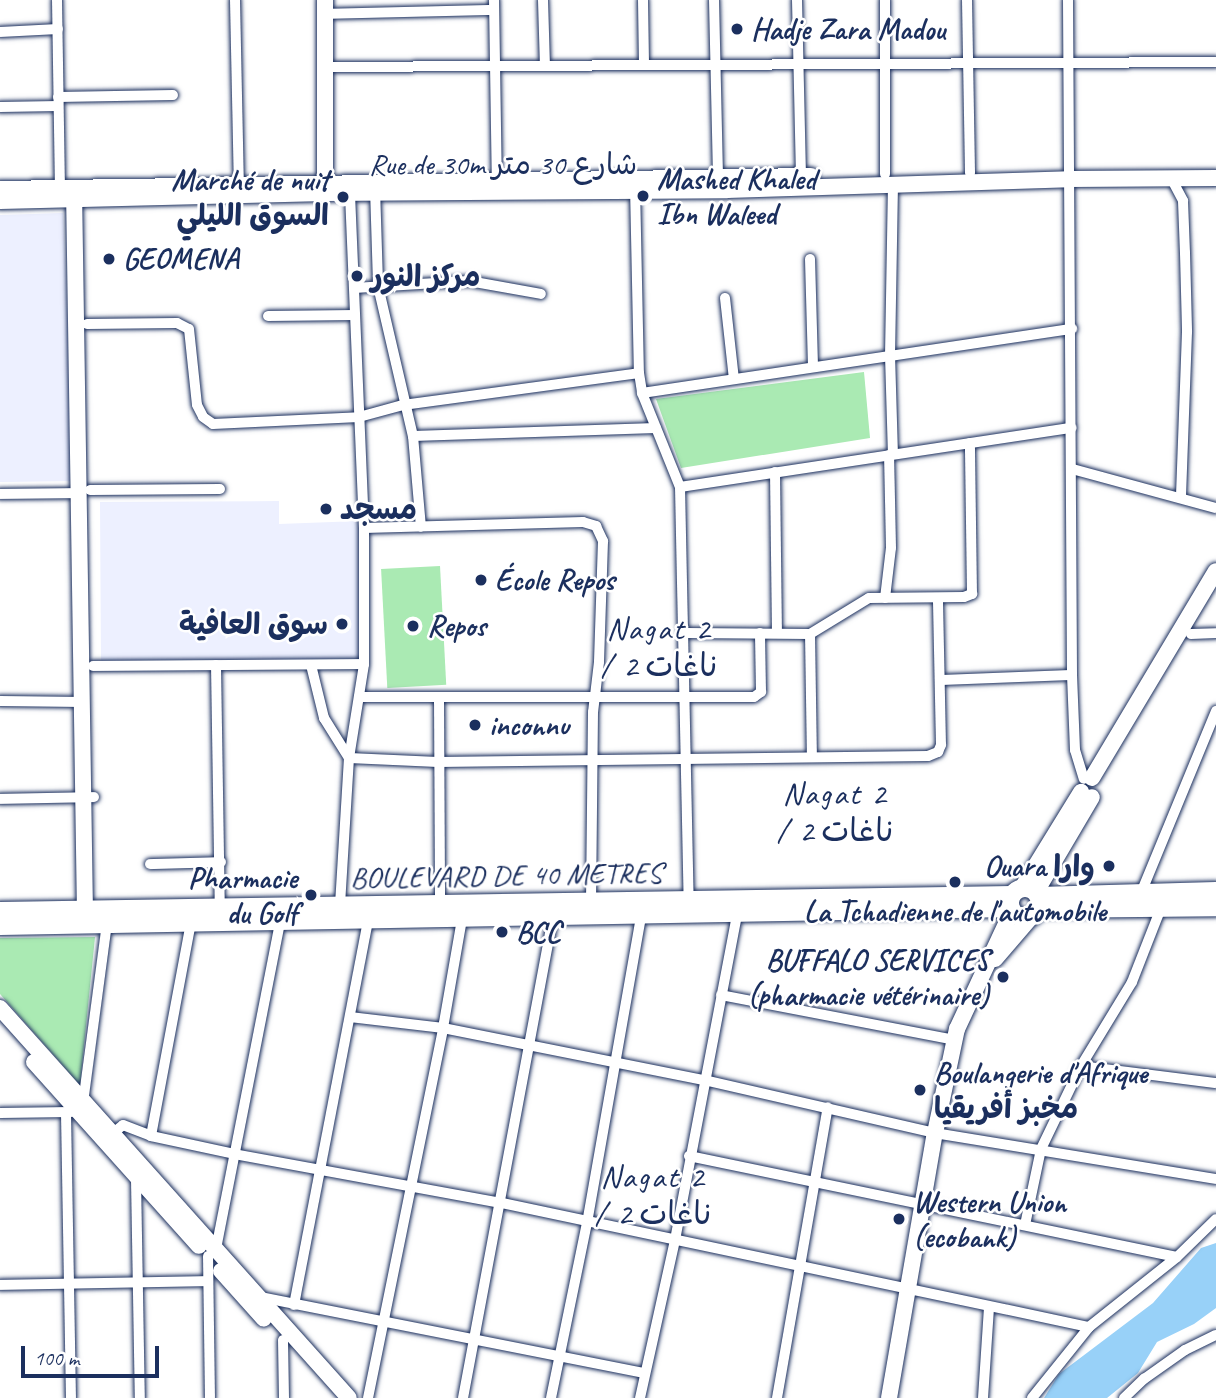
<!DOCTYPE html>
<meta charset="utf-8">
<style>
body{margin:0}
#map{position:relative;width:1216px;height:1398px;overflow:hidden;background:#fff;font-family:Caveat,"Playpen Sans Arabic",sans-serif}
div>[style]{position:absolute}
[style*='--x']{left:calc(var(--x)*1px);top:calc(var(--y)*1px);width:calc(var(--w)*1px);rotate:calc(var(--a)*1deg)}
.built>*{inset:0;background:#edf0ff}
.green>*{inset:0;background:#aaeab3;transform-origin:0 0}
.water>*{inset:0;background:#98d1f8}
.roads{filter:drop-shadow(0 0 2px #1b2f5e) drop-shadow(0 0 2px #1b2f5e)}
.street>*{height:10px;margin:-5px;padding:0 5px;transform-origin:5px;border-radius:5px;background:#fff}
.secondary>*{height:16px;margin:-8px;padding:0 8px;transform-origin:8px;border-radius:8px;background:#fff}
.primary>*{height:18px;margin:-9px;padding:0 9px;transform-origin:9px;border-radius:9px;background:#fff}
.primary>.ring{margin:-9px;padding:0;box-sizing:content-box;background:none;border:18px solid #fff;border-radius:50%}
.dots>*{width:19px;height:19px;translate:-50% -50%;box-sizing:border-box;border:4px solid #fff;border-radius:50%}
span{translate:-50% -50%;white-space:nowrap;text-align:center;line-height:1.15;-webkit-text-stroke:5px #fff;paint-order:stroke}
.poi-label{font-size:30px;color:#1b2f5e;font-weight:700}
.left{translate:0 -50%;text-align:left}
.right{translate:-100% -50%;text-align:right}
.street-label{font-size:30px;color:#1b2f5e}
.neighbourhood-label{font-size:32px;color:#1b2f5e;letter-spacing:2px}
.scale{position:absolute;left:21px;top:1346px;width:138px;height:32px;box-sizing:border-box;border:4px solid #1b2f5e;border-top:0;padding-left:9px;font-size:21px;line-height:24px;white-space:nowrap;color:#1b2f5e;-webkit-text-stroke:5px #fff;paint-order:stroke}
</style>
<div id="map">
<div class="built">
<div style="clip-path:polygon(63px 213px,74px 481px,0 482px,0 215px)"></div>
<div style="clip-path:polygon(279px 501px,279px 524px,359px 521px,359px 661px,101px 662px,100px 502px)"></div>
</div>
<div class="green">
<div style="clip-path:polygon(864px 372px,870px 438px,681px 468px,656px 399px)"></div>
<div style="left:440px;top:566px;width:119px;height:59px;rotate:87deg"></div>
<div style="clip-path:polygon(95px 937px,80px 1085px,0 994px,0 938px)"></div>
</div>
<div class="water">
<div style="clip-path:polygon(1216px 1243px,1216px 1308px,1194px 1324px,1157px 1342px,1138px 1373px,1107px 1398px,1044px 1398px,1059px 1374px,1153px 1303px,1201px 1248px)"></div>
</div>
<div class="roads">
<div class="street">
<div style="--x:57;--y:0;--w:187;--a:89.1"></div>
<div style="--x:235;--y:0;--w:184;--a:88.8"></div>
<div style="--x:494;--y:0;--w:181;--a:89.1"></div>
<div style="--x:543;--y:0;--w:66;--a:88.3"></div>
<div style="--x:643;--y:0;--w:65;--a:89.1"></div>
<div style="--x:714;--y:0;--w:177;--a:88.7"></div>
<div style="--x:797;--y:0;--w:176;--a:88.7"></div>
<div style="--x:885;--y:0;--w:174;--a:90"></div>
<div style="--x:967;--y:0;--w:173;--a:89"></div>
<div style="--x:1068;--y:0;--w:675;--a:89.66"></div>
<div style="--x:1072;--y:675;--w:75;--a:87.7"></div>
<div style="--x:1075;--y:750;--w:30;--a:73"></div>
<div style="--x:325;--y:14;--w:169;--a:-1.4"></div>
<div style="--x:0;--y:32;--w:58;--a:-3"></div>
<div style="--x:325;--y:67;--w:891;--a:-0.32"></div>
<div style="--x:58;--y:97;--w:115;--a:-1"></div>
<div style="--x:0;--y:107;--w:58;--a:-1"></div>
<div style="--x:1171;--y:178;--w:26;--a:62"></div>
<div style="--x:1183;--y:201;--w:52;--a:87.8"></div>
<div style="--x:1185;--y:253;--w:79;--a:88.5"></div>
<div style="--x:1187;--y:332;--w:165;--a:92.1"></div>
<div style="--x:893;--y:184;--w:171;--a:91"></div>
<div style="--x:890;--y:355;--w:99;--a:88.3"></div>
<div style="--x:635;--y:186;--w:187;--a:88.8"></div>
<div style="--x:639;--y:373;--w:20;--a:81"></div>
<div style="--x:642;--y:393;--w:101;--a:68"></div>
<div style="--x:680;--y:487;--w:413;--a:88.8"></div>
<div style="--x:375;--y:188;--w:98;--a:88.2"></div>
<div style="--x:378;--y:286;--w:154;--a:76.9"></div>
<div style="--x:413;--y:436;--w:91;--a:85"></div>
<div style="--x:810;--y:259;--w:108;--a:88.4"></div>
<div style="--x:354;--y:288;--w:115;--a:-3.5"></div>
<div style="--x:469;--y:281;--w:73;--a:10.2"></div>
<div style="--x:725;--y:298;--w:81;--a:83.7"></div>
<div style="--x:268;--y:316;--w:87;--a:-0.7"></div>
<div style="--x:87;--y:324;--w:90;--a:-0.6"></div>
<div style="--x:177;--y:323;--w:13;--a:27"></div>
<div style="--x:189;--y:329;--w:76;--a:84"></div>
<div style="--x:197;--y:405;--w:13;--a:63"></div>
<div style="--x:203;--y:417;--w:12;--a:35"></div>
<div style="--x:213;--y:424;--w:146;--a:-2.7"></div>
<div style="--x:359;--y:417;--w:46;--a:-15.3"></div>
<div style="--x:403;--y:405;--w:238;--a:-7.7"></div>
<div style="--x:642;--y:393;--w:435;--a:-8.5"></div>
<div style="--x:413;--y:436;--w:243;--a:-1.9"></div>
<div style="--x:1072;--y:469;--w:149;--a:15.2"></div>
<div style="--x:775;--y:472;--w:160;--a:89.3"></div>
<div style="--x:680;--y:487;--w:396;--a:-8.6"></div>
<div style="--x:90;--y:490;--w:130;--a:-0.4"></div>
<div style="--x:0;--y:494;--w:80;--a:-0.7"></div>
<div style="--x:364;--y:528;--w:219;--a:-1.6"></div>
<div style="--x:583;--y:522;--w:14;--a:17"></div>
<div style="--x:596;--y:526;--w:17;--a:65"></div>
<div style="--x:603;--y:541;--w:121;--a:91.9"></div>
<div style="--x:599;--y:662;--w:50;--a:96.8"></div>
<div style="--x:593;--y:712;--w:189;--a:90.6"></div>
<div style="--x:885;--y:598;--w:50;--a:-83.2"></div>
<div style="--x:891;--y:548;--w:93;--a:-91.2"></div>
<div style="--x:686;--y:633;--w:124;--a:0.5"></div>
<div style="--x:810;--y:634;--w:69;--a:-31.4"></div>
<div style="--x:869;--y:598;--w:95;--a:-0.6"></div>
<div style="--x:964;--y:597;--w:9;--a:-21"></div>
<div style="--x:972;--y:594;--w:151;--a:-90.8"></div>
<div style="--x:810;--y:634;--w:123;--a:89.1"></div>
<div style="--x:1191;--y:634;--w:25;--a:-2"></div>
<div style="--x:216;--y:665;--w:243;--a:89.1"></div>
<div style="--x:311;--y:665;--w:55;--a:76.2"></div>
<div style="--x:324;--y:718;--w:47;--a:58"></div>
<div style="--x:349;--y:758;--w:89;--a:2.6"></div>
<div style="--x:438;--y:762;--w:490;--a:-0.7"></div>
<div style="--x:928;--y:756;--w:11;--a:-22"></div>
<div style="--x:938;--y:752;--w:8;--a:-67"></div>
<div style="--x:941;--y:745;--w:147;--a:-91.2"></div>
<div style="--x:93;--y:666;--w:271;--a:-0.4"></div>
<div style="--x:940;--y:680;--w:132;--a:-2.2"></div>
<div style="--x:359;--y:697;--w:395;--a:0"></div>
<div style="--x:754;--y:697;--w:9;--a:-36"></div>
<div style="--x:761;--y:692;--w:59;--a:-91"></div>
<div style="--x:439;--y:698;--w:206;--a:89.7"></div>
<div style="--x:0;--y:701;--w:83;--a:0.7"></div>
<div style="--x:0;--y:799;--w:94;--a:-1.2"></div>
<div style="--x:150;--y:864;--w:71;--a:-1.6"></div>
<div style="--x:1141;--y:893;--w:197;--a:-67.6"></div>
<div style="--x:340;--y:905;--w:147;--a:-86.5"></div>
<div style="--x:349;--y:758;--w:95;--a:-80.9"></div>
<div style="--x:364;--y:664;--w:136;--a:-90"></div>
<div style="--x:364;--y:528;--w:335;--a:-92.4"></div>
<div style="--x:721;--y:995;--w:238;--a:10.9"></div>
<div style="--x:350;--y:1017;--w:94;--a:6.7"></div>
<div style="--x:443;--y:1028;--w:266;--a:11.3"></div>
<div style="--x:704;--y:1080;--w:237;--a:12.9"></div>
<div style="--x:935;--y:1133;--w:285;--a:9.3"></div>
<div style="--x:1081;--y:1066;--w:136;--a:7.2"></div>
<div style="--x:83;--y:1103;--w:181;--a:-82.4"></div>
<div style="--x:0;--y:1113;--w:71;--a:-0.8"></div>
<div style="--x:66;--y:1113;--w:285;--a:89"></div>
<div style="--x:112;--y:1134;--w:14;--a:-39"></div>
<div style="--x:123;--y:1125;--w:30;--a:21"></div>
<div style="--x:151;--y:1136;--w:85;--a:12.2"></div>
<div style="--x:234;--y:1154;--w:272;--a:10.4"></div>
<div style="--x:502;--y:1203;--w:600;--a:11.93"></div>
<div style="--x:151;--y:1136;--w:218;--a:-79.4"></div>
<div style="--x:689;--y:1156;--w:498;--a:11.7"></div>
<div style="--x:136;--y:1179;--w:219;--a:89"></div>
<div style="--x:1025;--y:1225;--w:78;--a:-78.1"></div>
<div style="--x:1041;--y:1149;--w:92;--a:-64.3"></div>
<div style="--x:1081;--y:1066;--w:98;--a:-58.7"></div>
<div style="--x:1132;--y:982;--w:79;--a:-68.6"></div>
<div style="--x:216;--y:1249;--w:337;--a:-78.9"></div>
<div style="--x:208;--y:1256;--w:142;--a:89.2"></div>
<div style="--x:0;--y:1285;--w:208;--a:-1.1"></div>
<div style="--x:260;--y:1297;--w:392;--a:11.2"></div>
<div style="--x:294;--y:1305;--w:393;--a:-79.1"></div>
<div style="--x:283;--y:1340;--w:58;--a:89"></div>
<div style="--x:368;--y:1398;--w:378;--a:-78.5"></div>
<div style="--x:443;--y:1028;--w:117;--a:-80.1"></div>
<div style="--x:463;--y:1398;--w:490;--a:-79.4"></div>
<div style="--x:551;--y:1398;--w:179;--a:-78.4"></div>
<div style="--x:587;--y:1223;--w:316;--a:-80"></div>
<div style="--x:640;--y:1398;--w:162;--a:-77.5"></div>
<div style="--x:675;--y:1240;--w:332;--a:-79.2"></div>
<div style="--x:777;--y:1398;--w:295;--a:-80.1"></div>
<div style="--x:983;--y:1398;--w:91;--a:-86.2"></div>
<div style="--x:1032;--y:1398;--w:91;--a:-51.2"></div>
<div style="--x:1089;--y:1327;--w:112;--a:-38.5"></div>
<div style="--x:1177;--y:1257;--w:54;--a:-44.3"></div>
<div style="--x:1124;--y:1398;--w:28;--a:-44"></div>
<div style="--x:1144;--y:1379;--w:50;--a:-35.3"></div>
<div style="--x:1185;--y:1350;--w:34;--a:-26"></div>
</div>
<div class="secondary">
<div style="--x:325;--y:0;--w:190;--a:90"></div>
<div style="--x:0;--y:189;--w:811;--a:-0.92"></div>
<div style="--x:74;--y:189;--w:721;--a:89.13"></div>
<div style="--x:85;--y:910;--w:12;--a:48"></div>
<div style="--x:0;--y:201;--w:325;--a:-1.4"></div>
<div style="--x:325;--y:193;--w:402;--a:-0.4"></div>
<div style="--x:727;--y:190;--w:342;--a:-1.8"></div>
<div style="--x:1069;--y:179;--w:147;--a:-0.4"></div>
<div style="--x:1092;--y:778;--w:241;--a:-59.1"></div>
<div style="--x:1022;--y:888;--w:113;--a:-58.4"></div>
<div style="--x:1036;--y:892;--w:110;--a:-59.5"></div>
<div style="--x:995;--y:959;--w:57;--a:-49.3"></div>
<div style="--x:0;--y:1008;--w:523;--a:48.18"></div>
<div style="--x:34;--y:1062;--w:247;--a:48.1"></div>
<div style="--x:221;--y:1271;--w:64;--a:48.1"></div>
<div style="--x:889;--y:1398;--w:269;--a:-80.2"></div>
<div style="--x:935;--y:1133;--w:106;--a:-78.1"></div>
<div style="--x:957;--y:1029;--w:130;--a:-65"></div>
</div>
<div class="primary">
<div class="ring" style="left:1010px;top:888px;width:12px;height:12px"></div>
<div style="--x:1038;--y:896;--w:178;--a:-1.6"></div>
<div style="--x:1038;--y:909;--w:178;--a:-0.6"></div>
<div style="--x:0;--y:911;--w:1012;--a:-0.91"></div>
<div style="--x:0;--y:926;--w:1011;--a:-1.02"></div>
</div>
</div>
<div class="dots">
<div style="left:737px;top:29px;background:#1b2f5e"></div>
<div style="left:643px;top:196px;background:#1b2f5e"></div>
<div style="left:343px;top:197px;background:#1b2f5e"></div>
<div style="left:109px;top:259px;background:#1b2f5e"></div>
<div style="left:357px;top:276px;background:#1b2f5e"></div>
<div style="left:326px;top:509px;background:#1b2f5e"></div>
<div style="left:481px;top:580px;background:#1b2f5e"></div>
<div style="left:342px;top:624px;background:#1b2f5e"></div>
<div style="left:413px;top:626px;background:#1b2f5e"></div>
<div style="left:475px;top:725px;background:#1b2f5e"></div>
<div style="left:1109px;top:866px;background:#1b2f5e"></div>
<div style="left:955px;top:882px;background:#1b2f5e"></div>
<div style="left:311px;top:895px;background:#1b2f5e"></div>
<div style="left:502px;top:932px;background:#1b2f5e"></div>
<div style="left:1003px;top:977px;background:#1b2f5e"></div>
<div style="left:920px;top:1090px;background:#1b2f5e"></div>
<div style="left:899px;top:1219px;background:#1b2f5e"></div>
</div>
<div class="poi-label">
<span class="left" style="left:751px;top:29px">Hadje Zara Madou</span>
<span class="left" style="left:657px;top:196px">Mashed Khaled<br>Ibn Waleed</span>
<span class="right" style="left:329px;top:197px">Marché de nuit<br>السوق الليلي</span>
<span class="left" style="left:123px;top:259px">GEOMENA</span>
<span class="left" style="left:371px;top:276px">مركز النور</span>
<span class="left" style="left:340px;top:509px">مسجد</span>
<span class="left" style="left:495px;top:580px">École Repos</span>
<span class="right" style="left:328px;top:624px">سوق العافية</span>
<span class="left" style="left:427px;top:626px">Repos</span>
<span class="left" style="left:489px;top:725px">inconnu</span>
<span class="right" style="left:1095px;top:866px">Ouara وارا</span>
<span class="right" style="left:297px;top:895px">Pharmacie<br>du Golf</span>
<span style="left:955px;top:911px">La Tchadienne de l'automobile</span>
<span class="left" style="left:516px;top:932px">BCC</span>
<span class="right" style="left:989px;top:977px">BUFFALO SERVICES<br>(pharmacie vétérinaire)</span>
<span class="left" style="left:934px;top:1090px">Boulangerie d'Afrique<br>مخبز أفريقيا</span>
<span class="left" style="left:913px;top:1219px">Western Union<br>(ecobank)</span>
</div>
<div class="street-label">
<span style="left:503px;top:164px">Rue de 30m شارع 30 متر</span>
<span style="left:506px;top:875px;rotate:-1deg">BOULEVARD DE 40 METRES</span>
</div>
<div class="neighbourhood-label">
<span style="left:659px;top:648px">Nagat 2<br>/ ناغات 2</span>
<span style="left:835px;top:813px">Nagat 2<br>/ ناغات 2</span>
<span style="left:653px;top:1196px">Nagat 2<br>/ ناغات 2</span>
</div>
<div class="scale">100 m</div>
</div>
